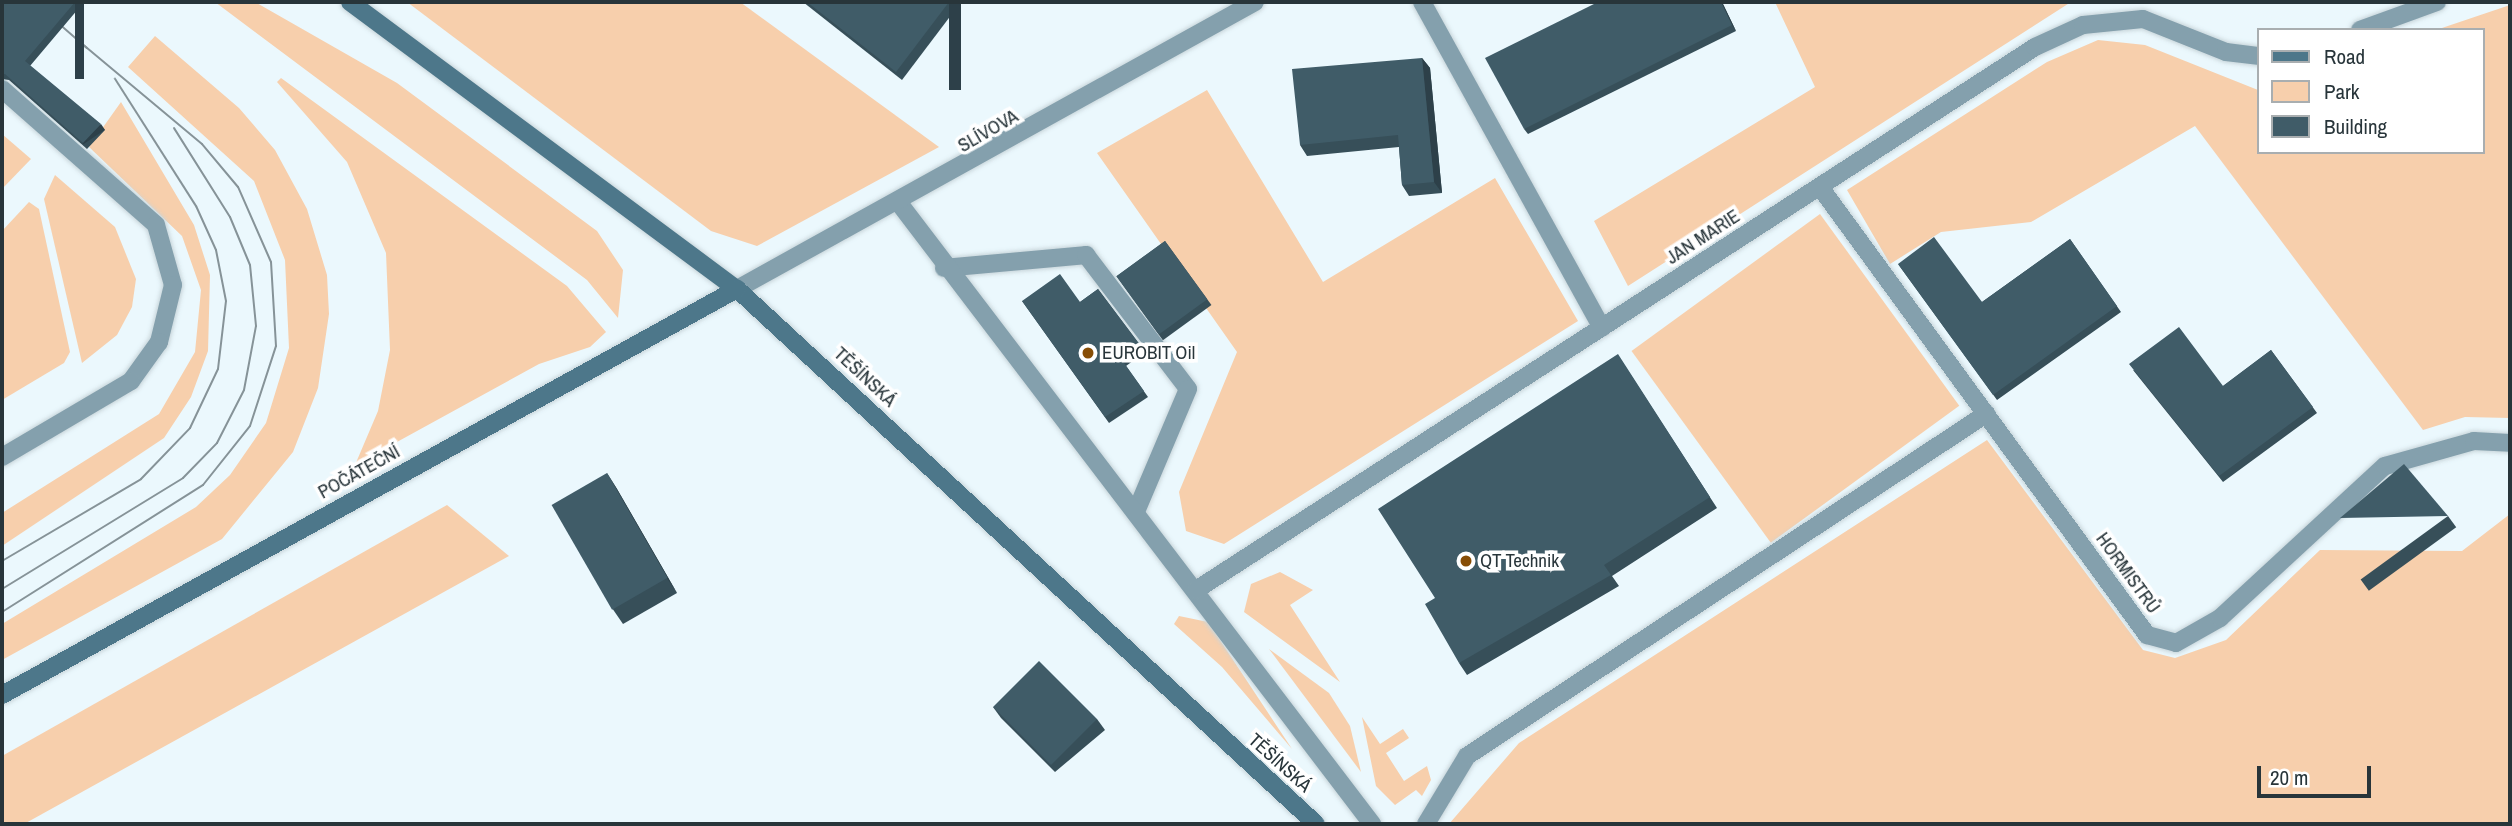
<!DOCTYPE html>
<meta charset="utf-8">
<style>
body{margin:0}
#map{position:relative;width:2512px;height:826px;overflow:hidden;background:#ebf8fd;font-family:"Archivo Narrow",sans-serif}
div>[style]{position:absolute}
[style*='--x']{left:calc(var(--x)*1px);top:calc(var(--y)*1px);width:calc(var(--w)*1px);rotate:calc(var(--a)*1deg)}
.green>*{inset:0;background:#f7cfac;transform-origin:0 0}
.roads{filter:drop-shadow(0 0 2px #c8d5da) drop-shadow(0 0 2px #c8d5da)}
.lane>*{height:18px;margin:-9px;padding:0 9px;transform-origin:9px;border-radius:9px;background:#84a0ad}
.street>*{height:18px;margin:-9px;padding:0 9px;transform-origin:9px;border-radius:9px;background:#84a0ad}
.secondary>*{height:18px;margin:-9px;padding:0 9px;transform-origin:9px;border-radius:9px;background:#4d778a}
.tram>*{height:2px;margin:-1px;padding:0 1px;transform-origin:1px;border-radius:1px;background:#869398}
.wall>*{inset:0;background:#374f59;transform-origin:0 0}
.shaded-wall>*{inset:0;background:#2d4049;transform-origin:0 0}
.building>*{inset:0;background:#405c68;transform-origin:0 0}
.dots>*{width:19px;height:19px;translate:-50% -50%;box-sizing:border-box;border:4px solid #fff;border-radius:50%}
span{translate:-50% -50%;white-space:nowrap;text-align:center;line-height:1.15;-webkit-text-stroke:7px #fff;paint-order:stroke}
.street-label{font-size:19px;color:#28353a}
.poi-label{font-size:19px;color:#28353a}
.left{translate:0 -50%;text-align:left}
.frame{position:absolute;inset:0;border:4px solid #28353a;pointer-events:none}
.legend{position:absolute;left:2257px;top:28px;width:228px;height:126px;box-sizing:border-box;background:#fff;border:2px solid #a9aeb0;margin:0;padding:9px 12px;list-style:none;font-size:21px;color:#28353a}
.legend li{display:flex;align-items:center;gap:14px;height:35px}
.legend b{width:35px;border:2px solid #a9aeb0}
.scale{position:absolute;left:2257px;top:766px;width:114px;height:32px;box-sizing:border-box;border:4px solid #28353a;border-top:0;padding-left:9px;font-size:21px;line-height:24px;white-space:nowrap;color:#28353a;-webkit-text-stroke:5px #fff;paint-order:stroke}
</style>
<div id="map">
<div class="green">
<div style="clip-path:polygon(215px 2px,255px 2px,397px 83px,597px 231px,623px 270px,618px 318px,587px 280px)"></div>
<div style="clip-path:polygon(407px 2px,740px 2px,939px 147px,757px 246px,711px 231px)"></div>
<div style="clip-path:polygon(1775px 2px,2071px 2px,1628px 286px,1594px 221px,1815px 87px)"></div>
<div style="clip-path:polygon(2510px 5px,2510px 418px,2465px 417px,2423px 430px,2195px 126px,2031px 222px,1941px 232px,1890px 264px,1847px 190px,2047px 62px,2098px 40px,2145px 45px,2258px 90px,2258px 152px,2482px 152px,2482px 30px,2436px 30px)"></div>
<div style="clip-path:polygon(155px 36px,239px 108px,275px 150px,307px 209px,327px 275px,329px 314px,318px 388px,293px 452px,222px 539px,2px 660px,2px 624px,196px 507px,230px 475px,266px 423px,289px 348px,285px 260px,254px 181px,128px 67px)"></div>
<div style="clip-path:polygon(281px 78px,567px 286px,606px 332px,590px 347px,539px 364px,355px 465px,378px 411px,390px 350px,386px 253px,347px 162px,277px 82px)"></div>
<div style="clip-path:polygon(1207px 90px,1323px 282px,1495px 178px,1578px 321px,1224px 544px,1186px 531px,1179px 492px,1237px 352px,1097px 153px)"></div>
<div style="clip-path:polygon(121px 102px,194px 225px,210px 275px,208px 351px,191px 397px,164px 438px,2px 546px,2px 513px,159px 414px,195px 352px,201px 290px,182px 236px,89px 147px)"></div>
<div style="clip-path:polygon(2px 134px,31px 159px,2px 189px)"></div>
<div style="clip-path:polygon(55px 175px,115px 227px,136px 279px,132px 307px,117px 335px,82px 363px,44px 199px)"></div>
<div style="clip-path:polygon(29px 202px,39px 209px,70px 352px,64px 363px,2px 400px,2px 231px)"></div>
<div style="left:1820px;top:214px;width:237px;height:233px;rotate:54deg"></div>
<div style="clip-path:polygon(1987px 440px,2143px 650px,2175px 658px,2226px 640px,2320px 550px,2462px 551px,2510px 514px,2510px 824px,1449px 824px,1519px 743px)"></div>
<div style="clip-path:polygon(447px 505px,509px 556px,24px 824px,2px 824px,2px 756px)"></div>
<div style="clip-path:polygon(1280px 572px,1313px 590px,1290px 605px,1340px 682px,1244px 612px,1251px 584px)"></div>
<div style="clip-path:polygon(1179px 616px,1208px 622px,1292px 749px,1222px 667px,1174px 624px)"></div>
<div style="clip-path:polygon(1269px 649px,1329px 693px,1350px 726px,1361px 772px)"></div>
<div style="clip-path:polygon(1362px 717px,1380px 744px,1403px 729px,1409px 738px,1386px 753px,1404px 781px,1427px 766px,1431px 780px,1422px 796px,1416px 790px,1395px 805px,1376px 786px)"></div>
</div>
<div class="roads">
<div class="lane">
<div style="--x:1422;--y:2;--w:372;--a:61.1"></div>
<div style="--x:2;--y:89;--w:205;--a:41.4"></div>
<div style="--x:156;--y:225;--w:62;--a:74.2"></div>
<div style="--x:173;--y:285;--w:59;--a:103.8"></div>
<div style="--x:159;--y:342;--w:48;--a:125.7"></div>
<div style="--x:131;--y:381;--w:150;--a:149.5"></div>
<div style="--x:944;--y:268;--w:143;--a:-5.2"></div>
<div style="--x:1086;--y:255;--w:168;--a:52.7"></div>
<div style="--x:1188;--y:389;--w:130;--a:113"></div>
<div style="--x:1426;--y:824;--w:79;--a:-58.9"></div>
<div style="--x:1467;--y:756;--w:622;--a:-33.38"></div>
</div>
<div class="street">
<div style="--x:2360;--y:30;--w:82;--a:-20"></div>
<div style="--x:1820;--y:187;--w:555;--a:53.87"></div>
<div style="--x:2147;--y:635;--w:30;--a:15"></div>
<div style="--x:2176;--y:643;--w:51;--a:-29.6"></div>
<div style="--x:2220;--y:618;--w:224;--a:-42.7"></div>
<div style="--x:2385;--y:466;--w:92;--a:-15.7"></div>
<div style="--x:2474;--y:441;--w:36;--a:3"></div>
<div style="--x:899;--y:203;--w:781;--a:52.7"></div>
<div style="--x:737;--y:289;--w:592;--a:-28.99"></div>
<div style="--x:1196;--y:590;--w:999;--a:-32.91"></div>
<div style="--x:2035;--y:47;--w:53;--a:-24.6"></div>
<div style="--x:2083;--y:25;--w:60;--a:-5.7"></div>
<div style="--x:2143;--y:19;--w:89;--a:21.7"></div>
<div style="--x:2226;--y:52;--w:32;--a:7"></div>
</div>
<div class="secondary">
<div style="--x:350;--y:2;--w:482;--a:36.6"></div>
<div style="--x:737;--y:289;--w:788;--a:42.74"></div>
<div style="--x:2;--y:695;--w:840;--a:-28.92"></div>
</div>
</div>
<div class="tram">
<div style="--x:34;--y:2;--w:70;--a:41"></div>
<div style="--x:2;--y:561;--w:161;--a:-30.5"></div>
<div style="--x:141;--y:479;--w:71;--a:-46.1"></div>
<div style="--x:190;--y:428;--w:65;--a:-64.6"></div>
<div style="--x:218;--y:369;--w:68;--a:-83.3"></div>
<div style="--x:226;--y:301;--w:52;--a:-101.1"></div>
<div style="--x:216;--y:250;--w:48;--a:-114.4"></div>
<div style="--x:196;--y:206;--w:151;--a:-122.5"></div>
<div style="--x:2;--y:589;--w:212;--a:-31.5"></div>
<div style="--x:183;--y:478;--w:49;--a:-45.8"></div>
<div style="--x:217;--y:443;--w:59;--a:-63"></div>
<div style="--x:244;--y:390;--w:65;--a:-79.4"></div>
<div style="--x:256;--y:326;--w:61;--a:-95.6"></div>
<div style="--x:250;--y:265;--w:52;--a:-112.6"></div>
<div style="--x:230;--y:217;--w:105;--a:-122.2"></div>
<div style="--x:2;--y:612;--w:238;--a:-32.3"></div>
<div style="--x:203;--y:485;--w:75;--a:-51.5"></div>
<div style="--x:250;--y:426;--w:84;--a:-72"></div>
<div style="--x:276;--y:346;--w:84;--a:-93.4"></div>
<div style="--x:271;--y:262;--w:82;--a:-113.7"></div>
<div style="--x:238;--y:187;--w:56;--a:-129.9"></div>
<div style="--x:202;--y:144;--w:158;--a:-140.1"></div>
</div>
<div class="wall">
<div style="clip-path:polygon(2px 2px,84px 2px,30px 66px,105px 130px,87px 149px,9px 80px,2px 79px)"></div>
<div style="clip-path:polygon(803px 2px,961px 2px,902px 80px)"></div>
<div style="clip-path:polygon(1598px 2px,1722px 2px,1736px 31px,1528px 134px,1524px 129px)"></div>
<div style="clip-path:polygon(1422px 58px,1430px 68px,1442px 193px,1409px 196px,1402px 185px,1399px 147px,1307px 156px,1300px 145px)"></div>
<div style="clip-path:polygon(2070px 239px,2121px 312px,1997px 400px,1898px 264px,1982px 302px)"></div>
<div style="left:1165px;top:241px;width:79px;height:60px;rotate:54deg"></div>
<div style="clip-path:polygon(1098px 289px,1145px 352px,1126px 366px,1148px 397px,1109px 423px,1022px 301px,1080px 302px)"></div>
<div style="clip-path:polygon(2271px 350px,2317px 413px,2223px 482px,2133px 370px,2223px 386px)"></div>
<div style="clip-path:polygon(1625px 366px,1717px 508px,1612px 576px,1619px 586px,1467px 675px,1459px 663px)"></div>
<div style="clip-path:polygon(607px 473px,617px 489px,677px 593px,623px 624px,612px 608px)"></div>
<div style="left:2448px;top:516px;width:14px;height:108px;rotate:54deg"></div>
<div style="clip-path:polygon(993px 707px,1097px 719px,1105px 730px,1055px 772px,1001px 718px)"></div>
</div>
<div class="shaded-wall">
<div style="left:75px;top:2px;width:9px;height:77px"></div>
<div style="left:949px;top:2px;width:12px;height:88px"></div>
<div style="clip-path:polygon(1721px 2px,1722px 2px,1736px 31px,1732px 25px)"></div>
<div style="clip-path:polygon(1422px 58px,1430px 68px,1442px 193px,1434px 182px)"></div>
<div style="left:101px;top:124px;width:7px;height:26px;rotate:56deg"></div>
<div style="clip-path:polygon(607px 473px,617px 489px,677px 593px,667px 578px)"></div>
</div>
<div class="building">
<div style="clip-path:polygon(2px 2px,75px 2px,25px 61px,101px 124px,83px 143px,5px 74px,2px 74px)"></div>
<div style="clip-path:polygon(807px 2px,949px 2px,896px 72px)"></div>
<div style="clip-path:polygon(1598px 2px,1721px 2px,1732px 25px,1524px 129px,1485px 58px)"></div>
<div style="clip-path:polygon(1422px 58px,1434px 182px,1402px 185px,1398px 135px,1300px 145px,1292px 69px)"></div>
<div style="clip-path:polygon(1934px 237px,1982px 302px,2070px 239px,2117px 306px,1993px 395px,1898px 264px)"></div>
<div style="left:1165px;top:241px;width:72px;height:60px;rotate:54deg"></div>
<div style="clip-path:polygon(1060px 274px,1080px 302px,1098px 289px,1141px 346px,1122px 360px,1144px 391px,1105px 417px,1022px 301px)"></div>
<div style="clip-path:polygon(2179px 327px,2223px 386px,2271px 350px,2313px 407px,2219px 476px,2129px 364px)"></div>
<div style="clip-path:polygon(1618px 354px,1710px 497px,1604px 565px,1611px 575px,1459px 663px,1425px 604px,1435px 598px,1378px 509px)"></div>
<div style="clip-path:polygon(2404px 464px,2448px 516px,2340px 518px)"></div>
<div style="left:607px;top:473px;width:121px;height:64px;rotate:60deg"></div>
<div style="left:1039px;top:661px;width:82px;height:65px;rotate:45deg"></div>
</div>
<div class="dots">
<div style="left:1088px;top:353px;background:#874d05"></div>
<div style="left:1466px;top:561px;background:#874d05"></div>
</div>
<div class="street-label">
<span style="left:988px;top:131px;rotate:-30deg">SLÍVOVA</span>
<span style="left:1703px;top:237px;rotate:-33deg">JAN MARIE</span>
<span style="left:865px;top:377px;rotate:43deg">TĚŠÍNSKÁ</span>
<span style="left:359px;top:472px;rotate:-29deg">POČÁTEČNÍ</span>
<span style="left:2128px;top:573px;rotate:54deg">HORMISTRŮ</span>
<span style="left:1280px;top:763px;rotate:42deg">TĚŠÍNSKÁ</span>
</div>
<div class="poi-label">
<span class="left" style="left:1102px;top:353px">EUROBIT Oil</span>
<span class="left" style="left:1480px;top:561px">QT Technik</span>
</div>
<div class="frame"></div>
<ul class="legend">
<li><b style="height:9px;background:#4d778a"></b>Road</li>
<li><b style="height:19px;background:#f7cfac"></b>Park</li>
<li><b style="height:19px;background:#405c68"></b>Building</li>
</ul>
<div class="scale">20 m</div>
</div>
